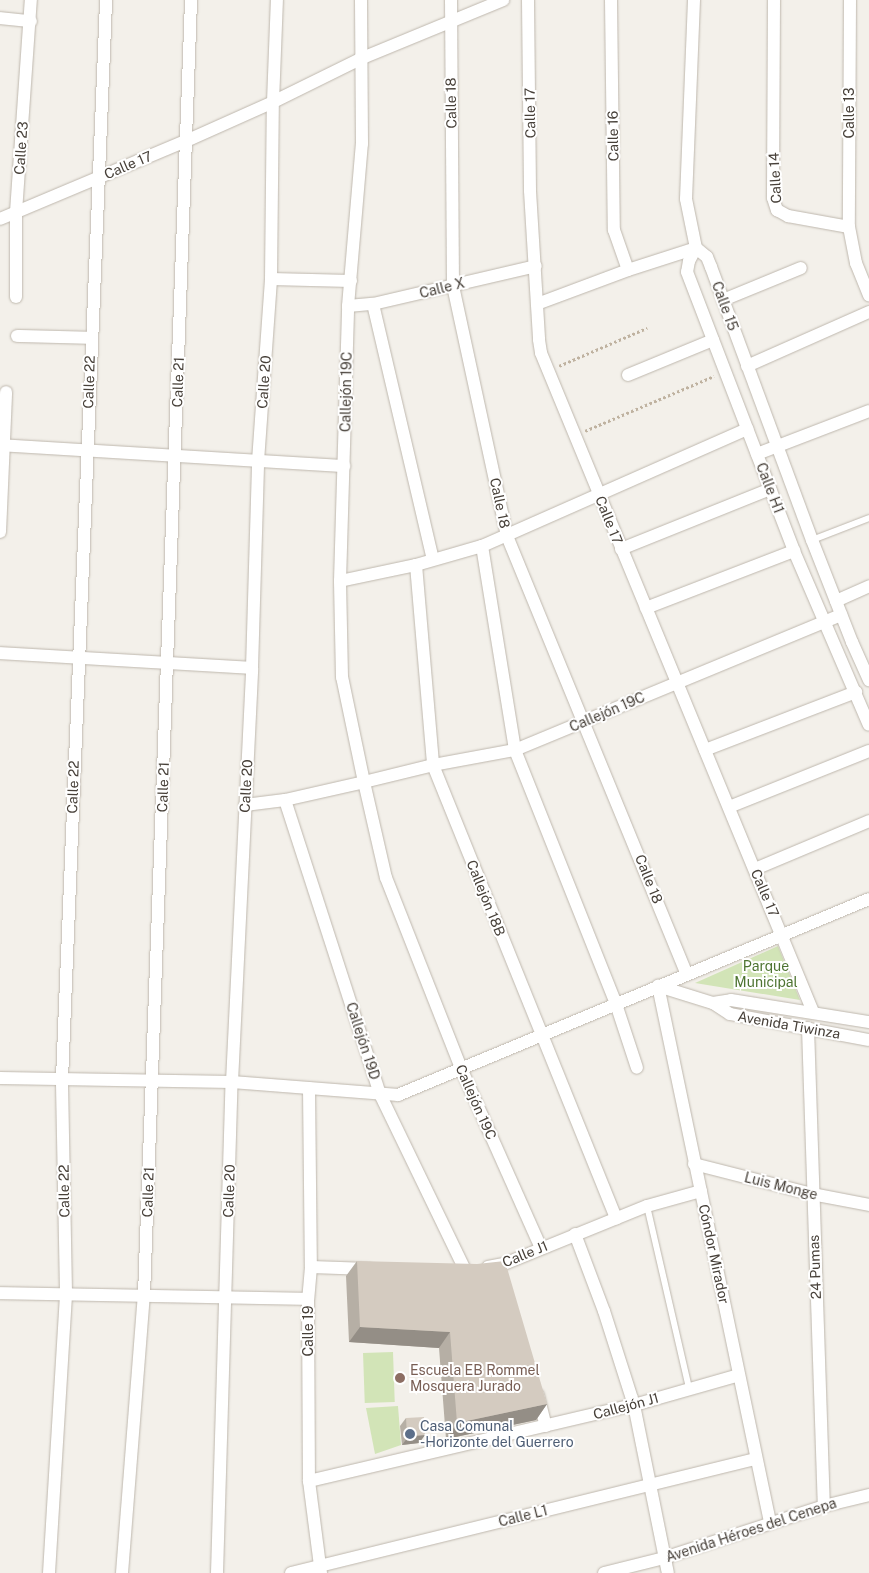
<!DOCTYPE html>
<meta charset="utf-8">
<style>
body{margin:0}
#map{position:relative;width:869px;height:1573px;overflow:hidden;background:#f3f0ea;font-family:"Public Sans",sans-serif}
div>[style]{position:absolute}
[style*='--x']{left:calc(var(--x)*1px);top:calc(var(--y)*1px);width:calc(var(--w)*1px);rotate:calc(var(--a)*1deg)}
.green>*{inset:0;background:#d2e4b7;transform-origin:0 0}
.path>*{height:2.5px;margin-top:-1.25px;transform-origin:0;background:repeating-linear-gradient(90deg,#bfb2a0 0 2.5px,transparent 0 5px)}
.roads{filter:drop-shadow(0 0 1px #beb7ad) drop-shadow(0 0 1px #beb7ad)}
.lane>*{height:6px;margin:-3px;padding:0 3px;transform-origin:3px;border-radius:3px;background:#fff}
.street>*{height:12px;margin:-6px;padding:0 6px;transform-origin:6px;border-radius:6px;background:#fff}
.wall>*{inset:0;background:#b6afa5}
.shaded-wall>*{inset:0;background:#948e86}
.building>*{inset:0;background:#d4cbc0;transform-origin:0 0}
.dots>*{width:14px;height:14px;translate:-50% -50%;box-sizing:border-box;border:2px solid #fff;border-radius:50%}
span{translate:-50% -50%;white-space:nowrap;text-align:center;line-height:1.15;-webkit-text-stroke:4px #fff;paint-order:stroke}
.street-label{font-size:14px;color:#474039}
.park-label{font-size:14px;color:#4e7431}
.education-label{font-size:14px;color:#785e54}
.left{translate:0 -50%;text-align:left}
.service-label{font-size:14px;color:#4e5e75}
</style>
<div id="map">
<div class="green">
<div style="clip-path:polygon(778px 946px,800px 1000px,695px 983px)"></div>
<div style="left:393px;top:1352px;width:50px;height:30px;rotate:88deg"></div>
<div style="clip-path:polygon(398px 1406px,401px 1445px,375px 1454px,366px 1408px)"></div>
</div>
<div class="path">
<div style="--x:559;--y:366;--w:96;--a:-23.4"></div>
<div style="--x:585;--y:431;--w:140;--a:-23.1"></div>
</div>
<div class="roads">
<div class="lane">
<div style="--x:812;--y:540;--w:61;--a:-21.1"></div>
<div style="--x:647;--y:1206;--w:187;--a:77"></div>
</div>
<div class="street">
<div style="--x:451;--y:0;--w:286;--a:89.6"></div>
<div style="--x:453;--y:286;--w:256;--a:77.8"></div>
<div style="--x:507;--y:536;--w:474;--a:67.7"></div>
<div style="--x:528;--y:0;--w:191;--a:89.4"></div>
<div style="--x:530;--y:191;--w:149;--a:86.5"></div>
<div style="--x:539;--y:340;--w:13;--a:81"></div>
<div style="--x:541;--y:353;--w:713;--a:67.57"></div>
<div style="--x:611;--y:0;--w:230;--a:89.3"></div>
<div style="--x:614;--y:230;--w:42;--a:70.7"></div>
<div style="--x:694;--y:0;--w:199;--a:92.3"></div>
<div style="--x:686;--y:199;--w:50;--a:78.5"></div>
<div style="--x:696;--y:248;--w:14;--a:39"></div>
<div style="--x:707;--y:257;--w:11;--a:68"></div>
<div style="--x:711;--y:267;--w:291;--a:69.7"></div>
<div style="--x:812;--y:540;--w:110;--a:68.6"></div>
<div style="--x:852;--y:642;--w:42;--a:65.9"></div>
<div style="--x:774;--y:0;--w:198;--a:90.3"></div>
<div style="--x:773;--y:198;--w:13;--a:72"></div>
<div style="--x:777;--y:210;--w:13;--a:29"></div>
<div style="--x:788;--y:216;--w:62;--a:10.2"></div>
<div style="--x:850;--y:0;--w:227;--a:90.3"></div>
<div style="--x:849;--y:227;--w:37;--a:79"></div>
<div style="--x:856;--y:263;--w:35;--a:68"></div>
<div style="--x:0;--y:18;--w:31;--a:6"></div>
<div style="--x:0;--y:219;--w:202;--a:-22.8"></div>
<div style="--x:186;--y:141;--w:95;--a:-24.1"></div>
<div style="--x:273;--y:102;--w:97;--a:-26.3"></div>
<div style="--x:360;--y:59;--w:155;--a:-22.4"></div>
<div style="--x:696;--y:248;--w:15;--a:118"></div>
<div style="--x:689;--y:261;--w:11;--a:100"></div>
<div style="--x:687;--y:272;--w:299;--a:69"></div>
<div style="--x:794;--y:551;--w:189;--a:66.7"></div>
<div style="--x:271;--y:279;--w:80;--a:1.4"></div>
<div style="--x:16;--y:297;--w:85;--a:-90"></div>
<div style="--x:16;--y:212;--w:213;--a:-86"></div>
<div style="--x:723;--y:300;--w:84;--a:-22.3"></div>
<div style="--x:373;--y:304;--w:262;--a:76.8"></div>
<div style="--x:537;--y:304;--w:97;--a:-20.5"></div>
<div style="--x:628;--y:270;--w:71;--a:-17.9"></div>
<div style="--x:348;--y:306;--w:25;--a:-5"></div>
<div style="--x:373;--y:304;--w:167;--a:-13.1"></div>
<div style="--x:17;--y:336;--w:74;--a:1.5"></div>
<div style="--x:747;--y:366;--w:133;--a:-23.9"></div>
<div style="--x:628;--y:375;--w:92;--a:-22.4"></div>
<div style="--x:0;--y:445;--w:345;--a:3.5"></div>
<div style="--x:757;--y:454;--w:120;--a:-21"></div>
<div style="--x:0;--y:532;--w:140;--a:-87.5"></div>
<div style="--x:482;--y:546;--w:207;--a:80.8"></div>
<div style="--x:515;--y:750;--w:273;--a:68.3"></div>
<div style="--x:616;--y:1004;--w:67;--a:71.8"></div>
<div style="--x:621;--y:549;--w:161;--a:-21.9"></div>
<div style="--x:416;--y:565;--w:201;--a:85.1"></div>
<div style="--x:433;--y:765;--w:489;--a:68"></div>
<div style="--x:340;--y:581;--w:78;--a:-11.9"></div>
<div style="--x:416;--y:565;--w:69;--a:-16.1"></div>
<div style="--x:482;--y:546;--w:290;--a:-23.8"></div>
<div style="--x:836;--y:601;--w:36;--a:-24"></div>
<div style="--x:646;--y:608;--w:159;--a:-21.1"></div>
<div style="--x:0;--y:653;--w:252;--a:3.4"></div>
<div style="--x:705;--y:750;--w:162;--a:-21"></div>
<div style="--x:285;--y:800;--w:309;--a:72.1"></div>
<div style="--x:380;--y:1094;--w:198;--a:64.2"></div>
<div style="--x:245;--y:805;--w:40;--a:-7.1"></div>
<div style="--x:285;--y:800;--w:81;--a:-12.8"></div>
<div style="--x:364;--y:782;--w:107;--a:-101.8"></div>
<div style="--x:342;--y:677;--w:96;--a:-91.2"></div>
<div style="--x:340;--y:581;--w:275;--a:-88.3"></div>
<div style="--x:348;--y:306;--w:163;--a:-85.1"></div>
<div style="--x:362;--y:144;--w:144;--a:-90.4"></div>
<div style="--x:729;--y:807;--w:151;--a:-21.8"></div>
<div style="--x:755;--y:869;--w:124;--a:-22.8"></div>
<div style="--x:713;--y:1003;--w:18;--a:-9"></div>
<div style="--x:731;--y:1000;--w:140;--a:9.1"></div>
<div style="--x:808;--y:1028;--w:478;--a:88.1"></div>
<div style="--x:0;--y:1078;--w:232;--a:1"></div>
<div style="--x:232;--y:1082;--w:167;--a:4.5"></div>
<div style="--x:398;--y:1095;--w:510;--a:-22.59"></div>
<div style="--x:309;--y:1088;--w:179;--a:89.4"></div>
<div style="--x:311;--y:1267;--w:32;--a:95"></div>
<div style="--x:308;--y:1299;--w:182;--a:89.7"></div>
<div style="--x:309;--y:1481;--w:93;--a:82.6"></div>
<div style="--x:694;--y:1164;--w:122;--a:14.3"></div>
<div style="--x:812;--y:1194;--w:58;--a:10.9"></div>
<div style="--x:575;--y:1234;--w:82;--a:69.4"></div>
<div style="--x:604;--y:1311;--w:99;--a:72.3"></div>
<div style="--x:634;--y:1405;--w:171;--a:78.6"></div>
<div style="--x:541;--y:1248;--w:197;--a:-114"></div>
<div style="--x:461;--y:1068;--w:204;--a:-111.5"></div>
<div style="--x:386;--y:878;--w:98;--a:-102.9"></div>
<div style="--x:364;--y:782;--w:71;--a:-13.8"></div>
<div style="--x:433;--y:765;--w:83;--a:-10.4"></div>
<div style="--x:515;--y:750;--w:353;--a:-22.5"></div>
<div style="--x:311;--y:1267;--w:58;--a:2"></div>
<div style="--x:488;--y:1267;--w:16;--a:-11"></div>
<div style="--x:504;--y:1264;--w:154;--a:-22.1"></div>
<div style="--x:647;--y:1206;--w:56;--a:-15.5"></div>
<div style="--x:0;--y:1293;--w:308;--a:1.1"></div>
<div style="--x:538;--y:1395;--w:32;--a:76"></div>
<div style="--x:309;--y:1481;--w:334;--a:-13.2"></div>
<div style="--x:634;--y:1405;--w:109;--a:-15.9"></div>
<div style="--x:770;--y:1522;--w:548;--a:-101.8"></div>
<div style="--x:658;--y:986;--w:58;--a:17.2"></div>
<div style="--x:713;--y:1003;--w:20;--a:33"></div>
<div style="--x:730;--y:1014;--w:141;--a:10.6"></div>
<div style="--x:49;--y:1573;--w:282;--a:-86.5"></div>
<div style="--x:66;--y:1292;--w:213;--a:-91.1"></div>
<div style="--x:62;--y:1079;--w:1080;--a:-87.66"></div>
<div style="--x:122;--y:1573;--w:279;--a:-85.5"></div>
<div style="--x:144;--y:1295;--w:1296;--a:-87.92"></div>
<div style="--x:217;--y:1573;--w:491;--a:-88.3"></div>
<div style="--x:232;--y:1082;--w:414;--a:-87.2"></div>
<div style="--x:252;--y:668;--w:207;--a:-88.3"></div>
<div style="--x:258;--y:461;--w:182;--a:-85.9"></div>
<div style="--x:271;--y:279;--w:177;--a:-89.4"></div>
<div style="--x:273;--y:102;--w:102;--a:-87.8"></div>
<div style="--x:291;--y:1573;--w:479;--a:-13.8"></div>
<div style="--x:604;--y:1573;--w:62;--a:-14"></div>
<div style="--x:664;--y:1558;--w:168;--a:-18"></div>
<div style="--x:824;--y:1506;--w:46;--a:-13.7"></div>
</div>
</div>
<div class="wall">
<div style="clip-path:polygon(357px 1261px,547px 1404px,536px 1420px,446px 1439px,439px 1348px,349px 1342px,346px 1276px)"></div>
<div style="clip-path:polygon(406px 1418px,425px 1435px,419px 1443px,402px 1445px,400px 1426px)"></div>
</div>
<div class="shaded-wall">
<div style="clip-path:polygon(360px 1327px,450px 1332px,439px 1348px,349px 1342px)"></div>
<div style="clip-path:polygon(547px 1404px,536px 1420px,446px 1439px,457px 1423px)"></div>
<div style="clip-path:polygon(425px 1435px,419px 1443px,402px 1445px,408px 1437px)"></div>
</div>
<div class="building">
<div style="clip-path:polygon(357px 1261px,477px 1264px,505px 1261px,547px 1404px,457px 1423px,450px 1332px,360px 1327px)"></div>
<div style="left:424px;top:1417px;width:18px;height:18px;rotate:87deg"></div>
</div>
<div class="dots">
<div style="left:400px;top:1378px;background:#8d6e63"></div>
<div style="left:410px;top:1434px;background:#5c6f8a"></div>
</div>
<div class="street-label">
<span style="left:451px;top:103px;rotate:-91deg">Calle 18</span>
<span style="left:530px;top:113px;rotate:-91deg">Calle 17</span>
<span style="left:849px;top:113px;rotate:-90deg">Calle 13</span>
<span style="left:613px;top:136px;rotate:-91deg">Calle 16</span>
<span style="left:21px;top:148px;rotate:-86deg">Calle 23</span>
<span style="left:128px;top:165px;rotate:-23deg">Calle 17</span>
<span style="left:775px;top:178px;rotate:-93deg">Calle 14</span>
<span style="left:442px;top:288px;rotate:-14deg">Calle X</span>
<span style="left:725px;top:306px;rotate:70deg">Calle 15</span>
<span style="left:89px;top:382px;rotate:-88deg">Calle 22</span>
<span style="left:178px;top:382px;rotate:-88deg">Calle 21</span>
<span style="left:264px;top:382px;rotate:-86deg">Calle 20</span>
<span style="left:346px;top:392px;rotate:-89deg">Callejón 19C</span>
<span style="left:770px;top:488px;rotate:69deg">Calle H1</span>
<span style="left:500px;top:503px;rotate:78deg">Calle 18</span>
<span style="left:609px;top:520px;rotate:68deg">Calle 17</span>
<span style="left:607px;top:712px;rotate:-23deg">Callejón 19C</span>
<span style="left:246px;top:786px;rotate:-87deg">Calle 20</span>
<span style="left:73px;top:787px;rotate:-88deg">Calle 22</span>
<span style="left:163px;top:787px;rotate:-88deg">Calle 21</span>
<span style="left:649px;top:879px;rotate:68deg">Calle 18</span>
<span style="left:765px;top:893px;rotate:67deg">Calle 17</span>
<span style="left:486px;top:898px;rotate:68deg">Callejón 18B</span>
<span style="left:789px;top:1025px;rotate:10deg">Avenida Tiwinza</span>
<span style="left:363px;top:1041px;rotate:72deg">Callejón 19D</span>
<span style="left:476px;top:1102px;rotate:66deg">Callejón 19C</span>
<span style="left:781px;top:1186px;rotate:14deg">Luis Monge</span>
<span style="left:64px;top:1191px;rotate:-91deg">Calle 22</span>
<span style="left:229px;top:1191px;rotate:-88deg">Calle 20</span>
<span style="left:148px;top:1192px;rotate:-88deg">Calle 21</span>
<span style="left:525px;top:1254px;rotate:-22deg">Calle J1</span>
<span style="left:714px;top:1254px;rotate:78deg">Cóndor Mirador</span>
<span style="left:815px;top:1267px;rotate:-92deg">24 Pumas</span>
<span style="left:308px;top:1331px;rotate:-90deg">Calle 19</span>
<span style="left:626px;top:1406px;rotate:-15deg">Callejón J1</span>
<span style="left:523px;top:1516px;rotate:-14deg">Calle L1</span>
<span style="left:751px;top:1530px;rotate:-18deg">Avenida Héroes del Cenepa</span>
</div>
<div class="park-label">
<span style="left:766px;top:974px">Parque<br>Municipal</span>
</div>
<div class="education-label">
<span class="left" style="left:410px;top:1378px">Escuela EB Rommel<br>Mosquera Jurado</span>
</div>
<div class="service-label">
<span class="left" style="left:420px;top:1434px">Casa Comunal<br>-Horizonte del Guerrero</span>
</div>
</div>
